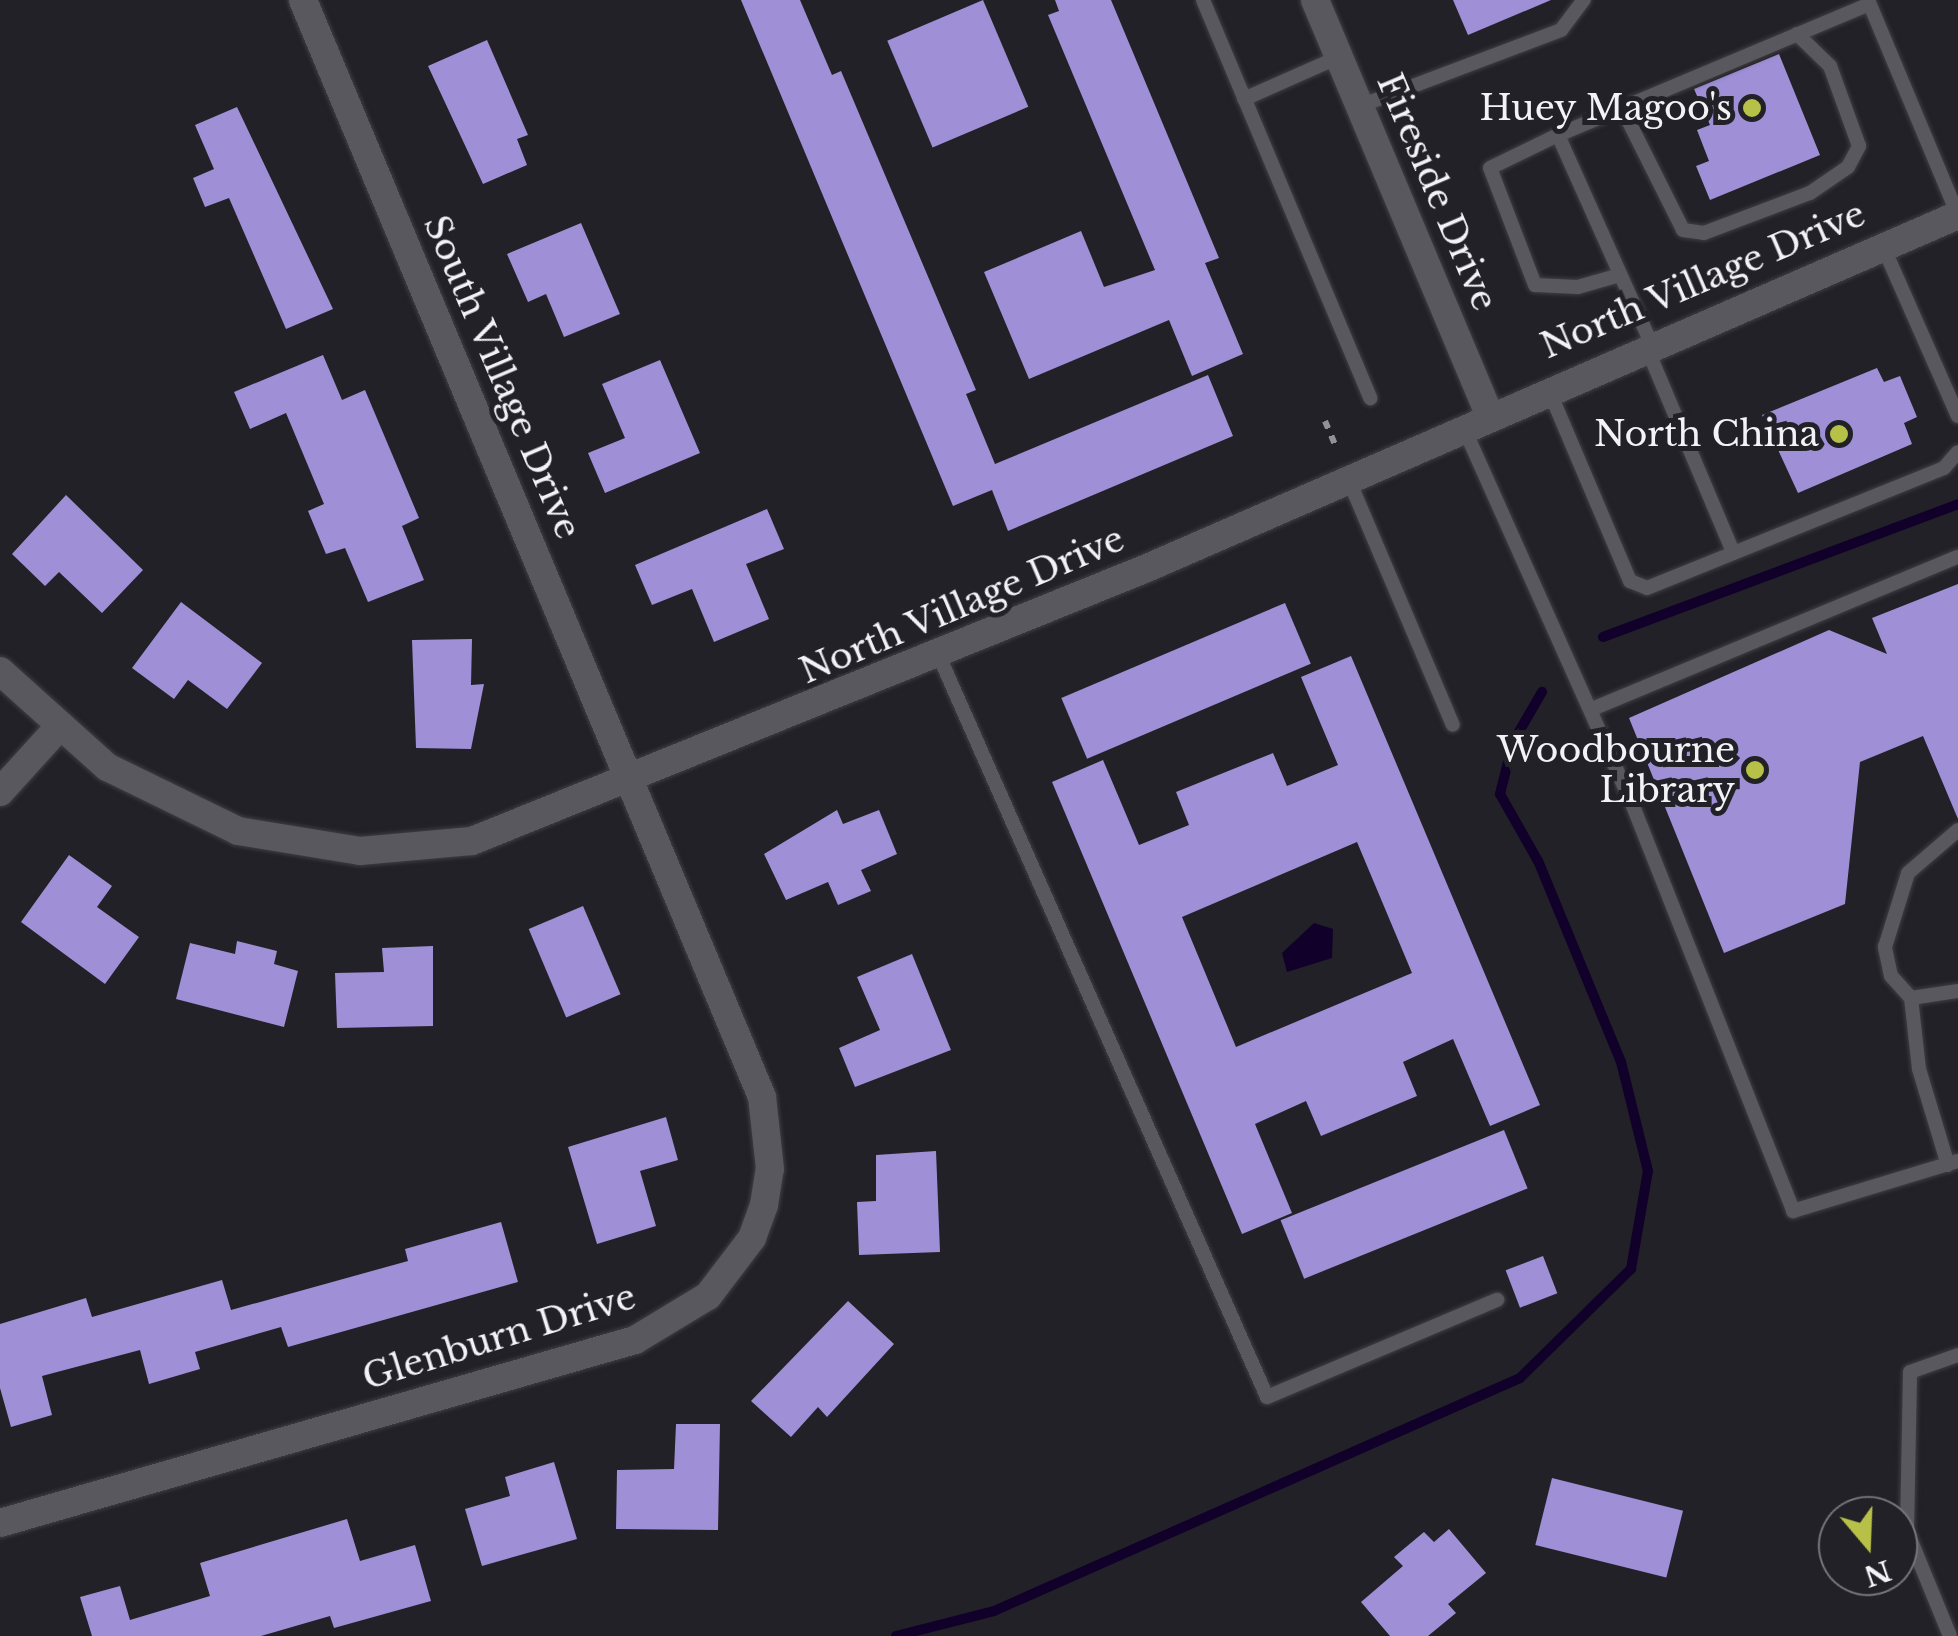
<!DOCTYPE html>
<style>
body{margin:0}
#map{position:relative;width:1958px;height:1636px;overflow:hidden;background:#222127;font-family:"Libre Baskerville",serif}
div>[style]{position:absolute}
[style*='--x']{left:calc(var(--x)*1px);top:calc(var(--y)*1px);width:calc(var(--w)*1px);rotate:calc(var(--a)*1deg)}
.water>*{inset:0;background:#10002a}
.stream>*{height:10px;margin:-5px;padding:0 5px;transform-origin:5px;border-radius:5px;background:#10002a}
.building>*{inset:0;background:#9f8fd6;transform-origin:0 0}
.path>*{height:6px;margin-top:-3px;transform-origin:0;background:repeating-linear-gradient(90deg,#929196 0 8px,transparent 0 16px)}
.roads{filter:drop-shadow(0 0 2px #3f3e43) drop-shadow(0 0 2px #3f3e43)}
.lane>*{height:14px;margin:-7px;padding:0 7px;transform-origin:7px;border-radius:7px;background:#59585f}
.street>*{height:28px;margin:-14px;padding:0 14px;transform-origin:14px;border-radius:14px;background:#59585f}
.dots>*{width:28px;height:28px;translate:-50% -50%;box-sizing:border-box;border:5px solid #222127;border-radius:50%}
span{translate:-50% -50%;white-space:nowrap;text-align:center;line-height:1.15;-webkit-text-stroke:10px #222127;paint-order:stroke}
.poi-label{font-size:35px;color:#f3f3f7}
.right{translate:-100% -50%;text-align:right}
.street-label{font-size:35px;color:#f3f3f7}
.north{position:absolute;left:1818px;top:1496px;width:100px;height:100px;box-sizing:border-box;background:#222127;border:2px solid #76757a;border-radius:50%;rotate:161deg;font-size:28px;font-weight:700;line-height:40px;text-align:center;color:#f3f3f7}
.north::after{content:'';display:block;margin:auto;width:35px;height:45px;background:#b7c147;clip-path:polygon(50% 0,100% 100%,50% 72%,0 100%)}
</style>
<div id="map">
<div class="water">
<div style="clip-path:polygon(1314px 923px,1333px 929px,1332px 958px,1287px 972px,1282px 953px)"></div>
</div>
<div class="stream">
<div style="--x:1603;--y:637;--w:379;--a:-20.5"></div>
<div style="--x:896;--y:1636;--w:101;--a:-14.3"></div>
<div style="--x:994;--y:1611;--w:575;--a:-23.89"></div>
<div style="--x:1520;--y:1378;--w:156;--a:-44.5"></div>
<div style="--x:1631;--y:1269;--w:99;--a:-80.2"></div>
<div style="--x:1648;--y:1171;--w:112;--a:-103.9"></div>
<div style="--x:1621;--y:1062;--w:217;--a:-112.4"></div>
<div style="--x:1538;--y:861;--w:77;--a:-119.6"></div>
<div style="--x:1500;--y:794;--w:54;--a:-76"></div>
<div style="--x:1513;--y:742;--w:58;--a:-59.9"></div>
</div>
<div class="building">
<div style="clip-path:polygon(741px 0,800px 0,832px 75px,841px 71px,976px 390px,966px 394px,995px 464px,1208px 375px,1233px 436px,1008px 531px,992px 490px,953px 506px)"></div>
<div style="left:983px;top:0;width:116px;height:104px;rotate:67deg"></div>
<div style="clip-path:polygon(1055px 0,1111px 0,1219px 258px,1205px 263px,1243px 354px,1192px 376px,1169px 320px,1029px 379px,984px 272px,1081px 231px,1104px 287px,1155px 270px,1048px 15px,1059px 11px)"></div>
<div style="clip-path:polygon(1453px 0,1551px 0,1468px 35px)"></div>
<div style="clip-path:polygon(487px 40px,528px 135px,517px 139px,527px 165px,483px 184px,428px 66px)"></div>
<div style="clip-path:polygon(1779px 54px,1820px 155px,1710px 200px,1696px 166px,1709px 161px,1697px 130px,1710px 125px,1694px 89px)"></div>
<div style="clip-path:polygon(237px 107px,333px 309px,286px 329px,229px 198px,205px 207px,193px 178px,214px 169px,195px 125px)"></div>
<div style="clip-path:polygon(581px 223px,620px 314px,564px 337px,546px 294px,528px 302px,507px 254px)"></div>
<div style="clip-path:polygon(323px 355px,342px 400px,365px 390px,419px 518px,402px 526px,424px 580px,368px 602px,345px 548px,326px 554px,308px 511px,324px 504px,286px 413px,250px 429px,234px 392px)"></div>
<div style="clip-path:polygon(660px 360px,700px 453px,605px 493px,588px 453px,625px 438px,602px 384px)"></div>
<div style="clip-path:polygon(1877px 368px,1884px 382px,1900px 376px,1917px 417px,1904px 423px,1912px 444px,1798px 493px,1762px 415px)"></div>
<div style="clip-path:polygon(66px 495px,143px 570px,102px 613px,59px 572px,45px 586px,12px 554px)"></div>
<div style="clip-path:polygon(767px 509px,784px 549px,746px 564px,769px 619px,714px 642px,692px 589px,652px 605px,635px 565px)"></div>
<div style="clip-path:polygon(1958px 584px,1958px 819px,1923px 736px,1860px 762px,1845px 904px,1724px 953px,1629px 718px,1829px 630px,1887px 654px,1872px 618px)"></div>
<div style="clip-path:polygon(181px 602px,262px 663px,227px 709px,188px 680px,174px 699px,132px 668px)"></div>
<div style="left:1285px;top:603px;width:66px;height:243px;rotate:67deg"></div>
<div style="clip-path:polygon(472px 639px,471px 685px,484px 684px,471px 749px,416px 748px,412px 640px)"></div>
<div style="clip-path:polygon(evenodd,1351px 656px,1540px 1105px,1490px 1126px,1453px 1039px,1403px 1062px,1417px 1096px,1321px 1136px,1306px 1101px,1255px 1124px,1292px 1213px,1242px 1234px,1052px 782px,1103px 760px,1139px 845px,1189px 825px,1176px 792px,1273px 753px,1287px 786px,1338px 765px,1301px 677px,1351px 656px,1357px 842px,1412px 973px,1236px 1047px,1182px 917px,1357px 842px)"></div>
<div style="clip-path:polygon(837px 810px,843px 824px,879px 810px,897px 854px,861px 870px,871px 891px,838px 905px,828px 882px,786px 900px,764px 854px)"></div>
<div style="clip-path:polygon(69px 855px,112px 886px,97px 907px,139px 937px,105px 984px,21px 922px)"></div>
<div style="left:583px;top:906px;width:96px;height:59px;rotate:67deg"></div>
<div style="clip-path:polygon(237px 941px,277px 951px,274px 964px,298px 971px,284px 1027px,176px 999px,190px 943px,235px 954px)"></div>
<div style="clip-path:polygon(433px 946px,433px 1026px,337px 1028px,335px 973px,384px 972px,382px 948px)"></div>
<div style="clip-path:polygon(912px 954px,951px 1050px,855px 1087px,839px 1048px,880px 1030px,857px 977px)"></div>
<div style="clip-path:polygon(666px 1117px,678px 1160px,640px 1171px,656px 1226px,597px 1244px,568px 1147px)"></div>
<div style="left:1504px;top:1130px;width:63px;height:241px;rotate:68deg"></div>
<div style="clip-path:polygon(936px 1151px,940px 1252px,859px 1255px,857px 1202px,876px 1201px,876px 1155px)"></div>
<div style="clip-path:polygon(501px 1222px,518px 1282px,288px 1347px,281px 1327px,195px 1352px,200px 1369px,149px 1384px,140px 1350px,42px 1376px,52px 1415px,11px 1427px,0 1388px,0 1324px,86px 1298px,92px 1317px,222px 1280px,231px 1310px,408px 1261px,405px 1249px)"></div>
<div style="left:1543px;top:1256px;width:40px;height:40px;rotate:69deg"></div>
<div style="clip-path:polygon(848px 1301px,894px 1344px,827px 1417px,818px 1407px,791px 1437px,751px 1401px)"></div>
<div style="clip-path:polygon(676px 1424px,720px 1424px,718px 1530px,616px 1529px,617px 1470px,674px 1469px)"></div>
<div style="clip-path:polygon(554px 1462px,577px 1539px,482px 1566px,465px 1509px,510px 1496px,505px 1477px)"></div>
<div style="left:1552px;top:1478px;width:135px;height:69px;rotate:14deg"></div>
<div style="clip-path:polygon(347px 1519px,360px 1561px,415px 1545px,431px 1601px,334px 1628px,330px 1616px,261px 1636px,92px 1636px,80px 1597px,120px 1586px,130px 1620px,210px 1596px,200px 1563px)"></div>
<div style="clip-path:polygon(1449px 1529px,1486px 1573px,1448px 1604px,1456px 1613px,1428px 1636px,1390px 1636px,1361px 1602px,1403px 1566px,1394px 1557px,1424px 1532px,1434px 1542px)"></div>
</div>
<div class="path">
<div style="--x:1325;--y:421;--w:25;--a:67"></div>
</div>
<div class="roads">
<div class="lane">
<div style="--x:1203;--y:0;--w:432;--a:67.2"></div>
<div style="--x:1868;--y:0;--w:233;--a:67.3"></div>
<div style="--x:1244;--y:99;--w:104;--a:-23.9"></div>
<div style="--x:1360;--y:106;--w:215;--a:-20.7"></div>
<div style="--x:1561;--y:30;--w:38;--a:-53"></div>
<div style="--x:1622;--y:108;--w:136;--a:63.4"></div>
<div style="--x:1683;--y:230;--w:21;--a:8"></div>
<div style="--x:1704;--y:233;--w:113;--a:-20.7"></div>
<div style="--x:1810;--y:193;--w:46;--a:-34.4"></div>
<div style="--x:1848;--y:167;--w:24;--a:-62"></div>
<div style="--x:1859;--y:146;--w:85;--a:-109.9"></div>
<div style="--x:1830;--y:66;--w:46;--a:-135.9"></div>
<div style="--x:1558;--y:135;--w:337;--a:-22.8"></div>
<div style="--x:1882;--y:244;--w:188;--a:66.2"></div>
<div style="--x:1620;--y:275;--w:44;--a:164.1"></div>
<div style="--x:1578;--y:287;--w:43;--a:-177.3"></div>
<div style="--x:1535;--y:285;--w:125;--a:-111"></div>
<div style="--x:1490;--y:168;--w:76;--a:-25.9"></div>
<div style="--x:1558;--y:135;--w:228;--a:65.9"></div>
<div style="--x:1646;--y:346;--w:224;--a:67.1"></div>
<div style="--x:1548;--y:388;--w:210;--a:67"></div>
<div style="--x:1630;--y:581;--w:18;--a:22"></div>
<div style="--x:1647;--y:588;--w:320;--a:-22"></div>
<div style="--x:1944;--y:468;--w:21;--a:-49"></div>
<div style="--x:1463;--y:426;--w:411;--a:65.9"></div>
<div style="--x:1631;--y:801;--w:441;--a:68.4"></div>
<div style="--x:1793;--y:1211;--w:172;--a:-16.9"></div>
<div style="--x:1348;--y:478;--w:268;--a:67"></div>
<div style="--x:939;--y:656;--w:810;--a:66.12"></div>
<div style="--x:1267;--y:1397;--w:250;--a:-22.9"></div>
<div style="--x:1592;--y:709;--w:396;--a:-22.6"></div>
<div style="--x:1911;--y:998;--w:48;--a:-8.5"></div>
<div style="--x:1948;--y:1165;--w:100;--a:-106.8"></div>
<div style="--x:1919;--y:1069;--w:71;--a:-96.4"></div>
<div style="--x:1911;--y:998;--w:30;--a:-132"></div>
<div style="--x:1891;--y:976;--w:30;--a:-102"></div>
<div style="--x:1885;--y:947;--w:77;--a:-72.7"></div>
<div style="--x:1908;--y:873;--w:66;--a:-40.7"></div>
<div style="--x:1950;--y:1636;--w:113;--a:-112.3"></div>
<div style="--x:1907;--y:1531;--w:159;--a:-88.9"></div>
<div style="--x:1910;--y:1372;--w:51;--a:-19.5"></div>
</div>
<div class="street">
<div style="--x:1315;--y:0;--w:449;--a:67.2"></div>
<div style="--x:0;--y:671;--w:144;--a:41.9"></div>
<div style="--x:107;--y:767;--w:146;--a:26"></div>
<div style="--x:238;--y:831;--w:124;--a:9.3"></div>
<div style="--x:360;--y:851;--w:112;--a:-5.1"></div>
<div style="--x:472;--y:841;--w:728;--a:-22.02"></div>
<div style="--x:1147;--y:568;--w:884;--a:-23.52"></div>
<div style="--x:0;--y:792;--w:88;--a:-47.8"></div>
<div style="--x:0;--y:1523;--w:661;--a:-16.08"></div>
<div style="--x:635;--y:1340;--w:85;--a:-31.1"></div>
<div style="--x:708;--y:1296;--w:73;--a:-52.8"></div>
<div style="--x:752;--y:1238;--w:35;--a:-70"></div>
<div style="--x:764;--y:1205;--w:36;--a:-81"></div>
<div style="--x:770;--y:1169;--w:72;--a:-96.3"></div>
<div style="--x:762;--y:1097;--w:1189;--a:-112.71"></div>
</div>
</div>
<div class="dots">
<div style="left:1752px;top:108px;background:#b7c147"></div>
<div style="left:1839px;top:434px;background:#b7c147"></div>
<div style="left:1755px;top:770px;background:#b7c147"></div>
</div>
<div class="poi-label">
<span class="right" style="left:1732px;top:108px">Huey Magoo's</span>
<span class="right" style="left:1819px;top:434px">North China</span>
<span class="right" style="left:1735px;top:770px">Woodbourne<br>Library</span>
</div>
<div class="street-label">
<span style="left:1437px;top:192px;rotate:67deg">Fireside Drive</span>
<span style="left:1703px;top:280px;rotate:-23deg">North Village Drive</span>
<span style="left:502px;top:377px;rotate:67deg">South Village Drive</span>
<span style="left:962px;top:605px;rotate:-23deg">North Village Drive</span>
<span style="left:499px;top:1337px;rotate:-17deg">Glenburn Drive</span>
</div>
<div class="north">N</div>
</div>
